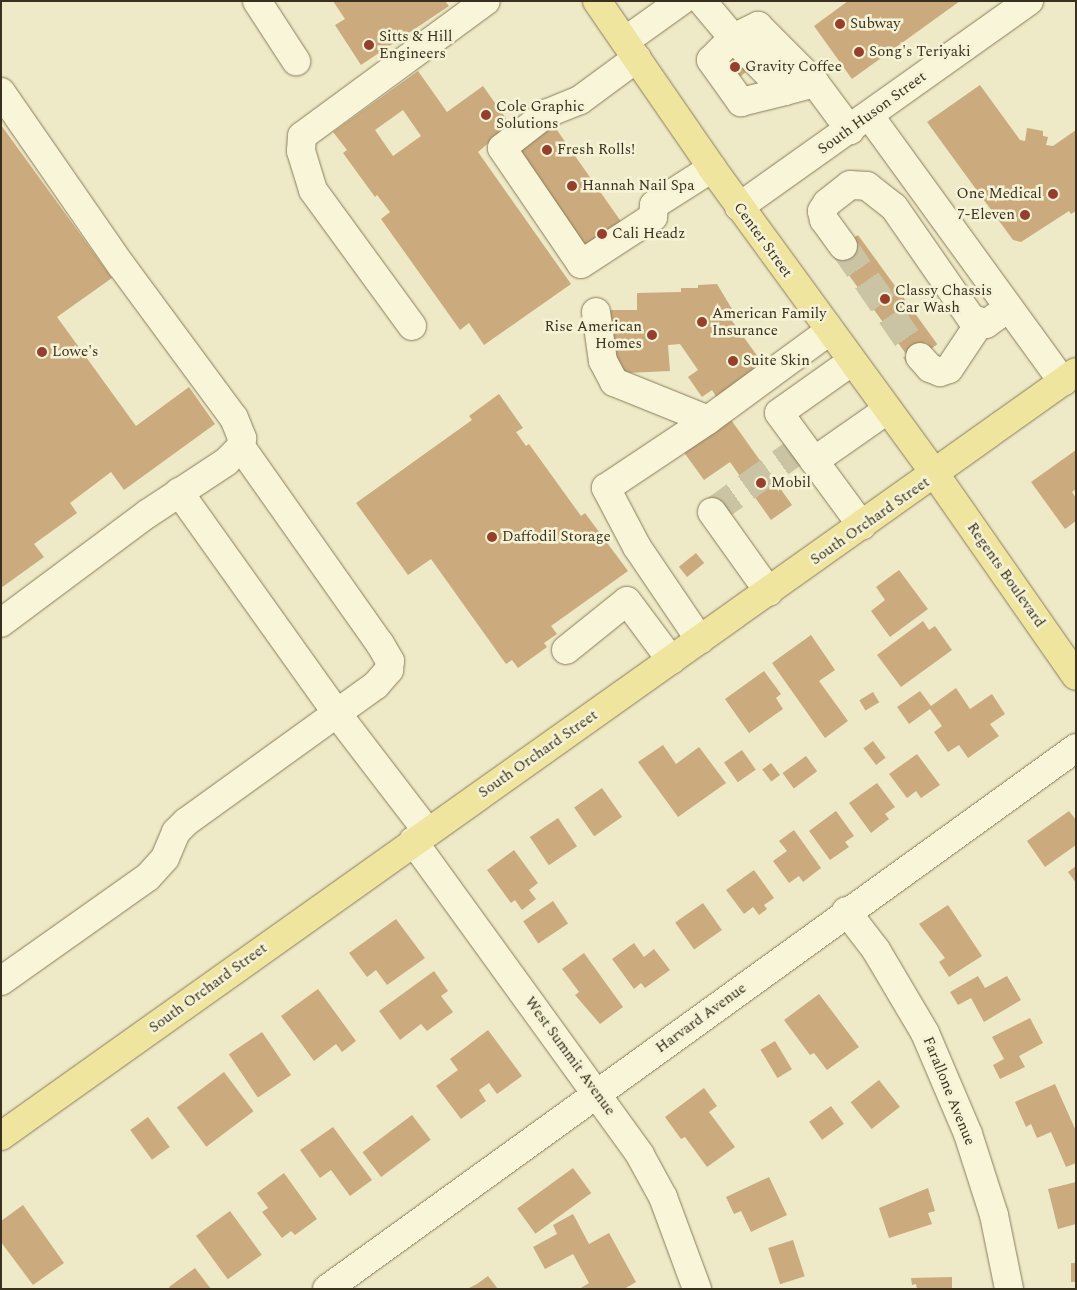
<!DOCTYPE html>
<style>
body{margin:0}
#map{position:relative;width:1077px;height:1290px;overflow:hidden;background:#eee9c6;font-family:Spectral,serif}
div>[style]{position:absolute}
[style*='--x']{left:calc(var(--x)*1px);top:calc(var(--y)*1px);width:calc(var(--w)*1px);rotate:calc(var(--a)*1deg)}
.building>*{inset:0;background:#cbab7d;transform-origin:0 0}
.minor-tunnel>*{height:28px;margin-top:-14px;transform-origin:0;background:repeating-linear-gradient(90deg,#cac4a5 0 28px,transparent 0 42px)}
.roads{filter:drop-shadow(0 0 1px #897c5c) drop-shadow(0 0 1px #897c5c)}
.minor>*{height:28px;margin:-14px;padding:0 14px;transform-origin:14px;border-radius:14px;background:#f8f5d9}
.major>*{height:28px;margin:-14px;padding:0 14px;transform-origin:14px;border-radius:14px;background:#efe59f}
.dots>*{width:14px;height:14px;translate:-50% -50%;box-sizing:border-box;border:2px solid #f5f2d5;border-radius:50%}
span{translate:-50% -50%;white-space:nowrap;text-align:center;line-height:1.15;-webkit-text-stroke:5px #f5f2d5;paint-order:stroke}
.poi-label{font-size:15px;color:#39301f}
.left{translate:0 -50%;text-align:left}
.right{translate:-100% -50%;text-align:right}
.street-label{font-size:15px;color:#39301f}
.frame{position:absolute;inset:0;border:2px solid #39301f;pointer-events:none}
</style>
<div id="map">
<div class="building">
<div style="clip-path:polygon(333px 1px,445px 1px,449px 6px,361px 65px,335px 25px,345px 19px)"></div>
<div style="clip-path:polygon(848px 1px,960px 1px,852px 79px,814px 26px)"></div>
<div style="left:742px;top:50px;width:20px;height:27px;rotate:53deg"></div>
<div style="clip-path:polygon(evenodd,418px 71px,447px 112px,483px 86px,507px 120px,508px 126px,478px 152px,571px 284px,484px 345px,469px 323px,460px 330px,381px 219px,390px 212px,377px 195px,375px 197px,343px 153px,347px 150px,333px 132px,418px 71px,403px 110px,421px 136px,393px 156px,375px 130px,403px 110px)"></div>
<div style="clip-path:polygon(980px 85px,1020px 140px,1025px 141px,1027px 128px,1043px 131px,1043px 136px,1048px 137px,1046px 145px,1053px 146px,1076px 130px,1076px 211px,1071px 214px,1069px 211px,1021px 242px,1013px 240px,927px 122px)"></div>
<div style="left:552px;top:123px;width:123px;height:48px;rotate:55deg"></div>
<div style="clip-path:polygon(1px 125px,112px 278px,57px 317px,136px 426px,189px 387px,215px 424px,124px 490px,111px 472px,70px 503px,77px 513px,34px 544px,44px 557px,1px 588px)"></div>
<div style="left:858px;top:235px;width:135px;height:31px;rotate:54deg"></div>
<div style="clip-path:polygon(717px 284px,732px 309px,730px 318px,766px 368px,719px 401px,712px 390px,702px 397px,688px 377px,698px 370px,680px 344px,668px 345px,670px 371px,627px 373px,610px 360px,609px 310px,637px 310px,637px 293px,681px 292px,681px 288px,698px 288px,698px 285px)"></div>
<div style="clip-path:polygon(499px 394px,523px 428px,516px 432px,526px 446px,529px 444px,581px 516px,585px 513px,628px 571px,551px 626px,557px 634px,544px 643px,547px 647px,518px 668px,512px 660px,506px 664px,431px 559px,408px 575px,356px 503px,472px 420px,469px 416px)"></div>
<div style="clip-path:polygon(729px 417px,792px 505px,771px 520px,730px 462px,704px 480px,683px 451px)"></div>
<div style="clip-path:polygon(1076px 450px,1076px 489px,1072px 492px,1076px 498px,1076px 521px,1065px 529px,1031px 482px)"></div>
<div style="left:696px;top:553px;width:13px;height:22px;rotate:51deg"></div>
<div style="clip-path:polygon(899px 570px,928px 609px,890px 637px,871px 611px,885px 600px,876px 587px)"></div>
<div style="clip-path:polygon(923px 621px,929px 630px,935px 626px,952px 650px,901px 687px,877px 655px)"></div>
<div style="clip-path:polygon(811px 635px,835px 670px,819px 681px,848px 721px,825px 738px,772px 663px)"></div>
<div style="clip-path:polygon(764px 671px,781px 694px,776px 698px,783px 709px,749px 733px,725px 699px)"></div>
<div style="clip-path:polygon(956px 688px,970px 709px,992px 694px,1005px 714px,990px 724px,999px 736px,968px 758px,959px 745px,948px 752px,934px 732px,942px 726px,930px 709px,909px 724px,897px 707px,920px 691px,931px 706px)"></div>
<div style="left:873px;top:692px;width:12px;height:16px;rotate:59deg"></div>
<div style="left:873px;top:741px;width:21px;height:12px;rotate:53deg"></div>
<div style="clip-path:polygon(663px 745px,676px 764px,699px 747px,726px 783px,678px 817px,638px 762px)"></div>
<div style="left:742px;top:750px;width:24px;height:22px;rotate:55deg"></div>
<div style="clip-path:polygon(917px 754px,940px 785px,921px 798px,916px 791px,907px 798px,889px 774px)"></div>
<div style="left:806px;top:756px;width:19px;height:29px;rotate:54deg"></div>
<div style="left:771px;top:763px;width:15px;height:11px;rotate:53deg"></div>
<div style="clip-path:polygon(877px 783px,895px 807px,885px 814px,889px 819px,871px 833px,849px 803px)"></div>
<div style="left:602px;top:788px;width:35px;height:34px;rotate:55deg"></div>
<div style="clip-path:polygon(836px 811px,854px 836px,845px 842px,849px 847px,830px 860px,809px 831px)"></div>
<div style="clip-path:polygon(1069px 811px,1076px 820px,1076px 845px,1045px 867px,1027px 841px)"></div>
<div style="left:558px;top:818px;width:34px;height:34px;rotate:56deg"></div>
<div style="clip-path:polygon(794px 830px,821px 868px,803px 882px,799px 876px,789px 883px,773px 861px,787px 851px,779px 841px)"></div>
<div style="clip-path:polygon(514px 850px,538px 883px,529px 890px,536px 899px,522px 910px,515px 900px,511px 903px,487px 870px)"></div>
<div style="clip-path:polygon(1076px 866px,1076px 883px,1068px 872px)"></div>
<div style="clip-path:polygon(754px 870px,774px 898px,764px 905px,767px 909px,759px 915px,753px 907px,744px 914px,726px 890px)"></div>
<div style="left:553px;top:901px;width:27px;height:36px;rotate:56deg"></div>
<div style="left:703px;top:903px;width:33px;height:34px;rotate:55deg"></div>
<div style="clip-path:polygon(948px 905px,982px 956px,949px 977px,939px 962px,945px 958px,919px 924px)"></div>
<div style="clip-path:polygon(396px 919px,425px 958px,387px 985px,376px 970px,367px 977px,349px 953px)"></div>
<div style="clip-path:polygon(634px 943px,644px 957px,654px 949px,670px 970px,645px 988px,641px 983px,634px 989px,612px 959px)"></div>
<div style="clip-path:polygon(584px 953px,623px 1007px,600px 1024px,575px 995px,579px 992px,562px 969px)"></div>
<div style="clip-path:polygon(434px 971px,448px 991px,441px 996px,453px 1012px,427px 1031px,421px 1024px,400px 1040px,379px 1011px)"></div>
<div style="clip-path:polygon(978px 976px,985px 988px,1007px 976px,1021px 1000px,984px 1022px,971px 998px,958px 1005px,950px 992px)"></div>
<div style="clip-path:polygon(318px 989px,356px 1041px,342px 1052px,336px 1044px,314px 1061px,281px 1016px)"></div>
<div style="clip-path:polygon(819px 994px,859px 1047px,827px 1070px,814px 1053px,810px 1055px,784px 1020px)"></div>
<div style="clip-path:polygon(1030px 1018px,1043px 1043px,1019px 1056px,1025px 1067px,1000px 1079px,993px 1065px,1004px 1059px,992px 1037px)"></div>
<div style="clip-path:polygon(488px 1030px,522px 1076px,497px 1094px,489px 1083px,479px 1090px,486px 1101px,461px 1119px,436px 1086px,458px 1070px,450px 1059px)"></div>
<div style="left:262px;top:1032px;width:52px;height:40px;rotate:56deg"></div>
<div style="left:775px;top:1041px;width:33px;height:17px;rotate:59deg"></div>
<div style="left:224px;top:1072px;width:49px;height:59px;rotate:53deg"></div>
<div style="left:879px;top:1080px;width:34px;height:36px;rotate:52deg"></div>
<div style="clip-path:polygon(1055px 1084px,1076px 1131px,1076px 1163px,1066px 1167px,1051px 1132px,1037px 1138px,1031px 1124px,1026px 1127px,1015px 1102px)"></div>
<div style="clip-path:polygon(704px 1088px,717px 1106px,709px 1112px,735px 1147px,707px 1167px,685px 1137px,681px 1139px,665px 1117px)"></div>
<div style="left:831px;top:1106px;width:22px;height:27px;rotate:54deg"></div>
<div style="left:412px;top:1115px;width:31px;height:62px;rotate:53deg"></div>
<div style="left:148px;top:1117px;width:37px;height:22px;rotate:54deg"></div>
<div style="clip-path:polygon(333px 1127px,372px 1180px,350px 1196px,331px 1170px,320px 1178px,300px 1150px)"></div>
<div style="left:573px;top:1168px;width:31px;height:69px;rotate:54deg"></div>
<div style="clip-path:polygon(284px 1173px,317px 1219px,295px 1235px,291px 1231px,282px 1238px,262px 1212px,268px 1208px,257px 1193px)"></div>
<div style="clip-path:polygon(769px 1177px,787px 1215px,751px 1232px,741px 1211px,734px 1214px,726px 1197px)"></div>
<div style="clip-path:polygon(1076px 1182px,1076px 1224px,1058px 1229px,1048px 1189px)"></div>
<div style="clip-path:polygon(928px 1188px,935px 1211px,928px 1213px,932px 1224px,889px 1238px,879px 1208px)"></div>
<div style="clip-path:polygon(23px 1205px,64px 1263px,33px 1285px,1px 1242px,1px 1221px)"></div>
<div style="left:230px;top:1211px;width:54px;height:42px;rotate:54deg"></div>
<div style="clip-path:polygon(573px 1214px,589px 1244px,609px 1233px,636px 1282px,624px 1289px,579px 1289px,589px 1283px,573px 1254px,545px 1269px,533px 1247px,557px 1234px,553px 1225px)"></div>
<div style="left:793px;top:1240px;width:38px;height:26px;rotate:72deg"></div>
<div style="left:1071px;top:1263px;width:5px;height:19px"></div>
<div style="clip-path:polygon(195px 1268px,211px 1289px,170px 1289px,169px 1287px)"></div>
<div style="clip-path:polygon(488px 1276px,498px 1289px,467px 1289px,477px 1284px)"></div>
<div style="clip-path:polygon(952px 1277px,952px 1289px,917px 1289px,916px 1284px,912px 1285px,911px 1278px)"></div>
</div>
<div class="minor-tunnel">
<div style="--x:843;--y:246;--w:135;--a:55.3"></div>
<div style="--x:712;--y:512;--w:113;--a:-35.7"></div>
</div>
<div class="roads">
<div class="minor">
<div style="--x:257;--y:1;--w:72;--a:57"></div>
<div style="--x:702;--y:1;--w:48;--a:50"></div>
<div style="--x:733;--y:38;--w:28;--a:-26"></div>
<div style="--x:758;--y:26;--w:81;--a:45"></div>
<div style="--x:815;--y:83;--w:59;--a:53.3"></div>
<div style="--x:625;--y:41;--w:69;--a:-35.5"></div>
<div style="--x:637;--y:58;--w:71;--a:143.6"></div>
<div style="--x:580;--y:100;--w:35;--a:158"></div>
<div style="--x:547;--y:113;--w:57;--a:142.1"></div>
<div style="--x:502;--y:148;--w:140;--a:55.7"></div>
<div style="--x:581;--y:264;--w:86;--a:-33.1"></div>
<div style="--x:653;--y:217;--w:12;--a:-85"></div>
<div style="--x:654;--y:205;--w:69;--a:-32.5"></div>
<div style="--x:785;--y:91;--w:74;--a:-134.5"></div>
<div style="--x:733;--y:38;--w:31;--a:135"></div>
<div style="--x:711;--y:60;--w:52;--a:54.5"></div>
<div style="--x:741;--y:102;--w:45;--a:-14"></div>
<div style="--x:785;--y:91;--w:31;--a:-15"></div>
<div style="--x:1;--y:92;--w:211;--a:55.3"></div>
<div style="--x:121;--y:265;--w:190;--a:53.6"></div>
<div style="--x:234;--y:418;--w:22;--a:68"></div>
<div style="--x:242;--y:438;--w:9;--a:96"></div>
<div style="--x:241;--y:447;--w:21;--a:135"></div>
<div style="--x:226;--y:462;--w:95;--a:146.6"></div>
<div style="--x:147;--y:514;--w:182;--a:143.3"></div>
<div style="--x:869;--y:115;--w:330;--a:54"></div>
<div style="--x:739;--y:207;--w:356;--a:-35.4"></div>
<div style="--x:843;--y:246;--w:32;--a:-126"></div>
<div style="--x:824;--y:220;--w:9;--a:-103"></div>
<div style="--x:822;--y:211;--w:9;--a:-58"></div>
<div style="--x:827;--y:203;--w:29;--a:-38"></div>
<div style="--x:850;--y:185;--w:17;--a:3"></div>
<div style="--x:867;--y:186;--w:34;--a:38"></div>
<div style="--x:894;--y:207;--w:135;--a:55.3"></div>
<div style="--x:971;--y:318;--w:16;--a:22"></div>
<div style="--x:986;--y:324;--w:27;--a:-36"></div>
<div style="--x:596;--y:312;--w:49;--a:81.9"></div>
<div style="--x:603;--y:361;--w:24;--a:62"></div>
<div style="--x:614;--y:382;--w:101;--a:22"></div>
<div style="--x:412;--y:326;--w:168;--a:-126.1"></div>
<div style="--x:313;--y:190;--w:41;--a:-107.1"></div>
<div style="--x:301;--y:151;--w:15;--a:-86"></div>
<div style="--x:302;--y:136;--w:228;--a:-36.3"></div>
<div style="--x:920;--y:357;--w:15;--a:48"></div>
<div style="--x:930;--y:368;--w:11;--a:22"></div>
<div style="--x:940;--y:372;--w:9;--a:-18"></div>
<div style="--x:949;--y:369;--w:54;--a:-56.3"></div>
<div style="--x:851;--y:362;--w:88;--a:144.7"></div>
<div style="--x:779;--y:413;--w:140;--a:53.7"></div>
<div style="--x:814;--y:461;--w:89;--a:-34.9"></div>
<div style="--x:179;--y:492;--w:269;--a:54.5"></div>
<div style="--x:335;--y:711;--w:151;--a:52.5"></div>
<div style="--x:712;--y:512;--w:98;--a:54.5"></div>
<div style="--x:700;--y:640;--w:112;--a:-124.1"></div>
<div style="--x:637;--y:547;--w:67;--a:-117.7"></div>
<div style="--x:606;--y:488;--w:123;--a:-33.7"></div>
<div style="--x:708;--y:420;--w:150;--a:-36.3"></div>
<div style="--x:566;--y:650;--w:78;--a:-38.8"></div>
<div style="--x:627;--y:601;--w:74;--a:53.3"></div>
<div style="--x:413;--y:841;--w:387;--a:54.1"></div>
<div style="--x:640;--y:1155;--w:48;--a:61.3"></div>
<div style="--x:663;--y:1197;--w:98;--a:69.7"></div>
<div style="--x:846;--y:911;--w:49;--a:52.4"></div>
<div style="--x:876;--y:950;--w:96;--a:59.4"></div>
<div style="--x:925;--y:1033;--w:110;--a:66.9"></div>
<div style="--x:968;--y:1134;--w:85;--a:72.2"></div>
<div style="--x:994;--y:1215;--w:76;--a:78.5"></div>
<div style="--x:1;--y:981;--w:180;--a:-35.3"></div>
<div style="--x:148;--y:877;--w:25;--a:-48"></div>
<div style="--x:165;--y:858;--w:28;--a:-67"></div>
<div style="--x:176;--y:832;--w:14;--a:-45"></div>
<div style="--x:186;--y:822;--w:234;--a:-35.8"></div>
<div style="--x:376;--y:685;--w:20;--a:-49"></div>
<div style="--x:389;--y:670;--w:9;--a:-84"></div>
<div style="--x:390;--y:661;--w:20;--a:-120"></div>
<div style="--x:380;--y:644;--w:241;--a:-125.2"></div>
<div style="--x:327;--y:1289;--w:924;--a:-35.84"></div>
</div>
<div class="major">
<div style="--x:597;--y:1;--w:203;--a:55.4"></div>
<div style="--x:712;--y:168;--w:379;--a:53.9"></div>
<div style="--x:935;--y:474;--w:246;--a:55.1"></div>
<div style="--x:1;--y:1136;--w:1319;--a:-35.4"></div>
</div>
</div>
<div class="dots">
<div style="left:840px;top:24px;background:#963f2d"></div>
<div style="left:369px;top:45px;background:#963f2d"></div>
<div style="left:859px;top:52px;background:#963f2d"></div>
<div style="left:735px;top:67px;background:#963f2d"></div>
<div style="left:486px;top:115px;background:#963f2d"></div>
<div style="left:547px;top:150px;background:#963f2d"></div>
<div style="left:572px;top:186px;background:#963f2d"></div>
<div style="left:1053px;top:194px;background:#963f2d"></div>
<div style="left:1025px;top:215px;background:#963f2d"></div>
<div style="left:602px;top:234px;background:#963f2d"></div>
<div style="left:885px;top:299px;background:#963f2d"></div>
<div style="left:702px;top:322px;background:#963f2d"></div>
<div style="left:652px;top:335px;background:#963f2d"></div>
<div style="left:42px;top:352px;background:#963f2d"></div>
<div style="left:733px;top:361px;background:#963f2d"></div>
<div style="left:761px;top:483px;background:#963f2d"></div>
<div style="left:492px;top:537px;background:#963f2d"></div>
</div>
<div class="poi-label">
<span class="left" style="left:850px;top:24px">Subway</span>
<span class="left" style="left:379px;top:45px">Sitts &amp; Hill<br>Engineers</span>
<span class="left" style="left:869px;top:52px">Song's Teriyaki</span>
<span class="left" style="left:745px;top:67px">Gravity Coffee</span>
<span class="left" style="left:496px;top:115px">Cole Graphic<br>Solutions</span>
<span class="left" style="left:557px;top:150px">Fresh Rolls!</span>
<span class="left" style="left:582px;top:186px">Hannah Nail Spa</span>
<span class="right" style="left:1042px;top:194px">One Medical</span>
<span class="right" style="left:1015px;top:215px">7-Eleven</span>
<span class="left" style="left:612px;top:234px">Cali Headz</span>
<span class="left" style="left:895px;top:299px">Classy Chassis<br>Car Wash</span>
<span class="left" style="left:712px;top:322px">American Family<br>Insurance</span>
<span class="right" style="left:642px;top:335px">Rise American<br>Homes</span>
<span class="left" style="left:52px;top:352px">Lowe's</span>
<span class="left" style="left:743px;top:361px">Suite Skin</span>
<span class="left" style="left:771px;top:483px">Mobil</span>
<span class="left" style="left:502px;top:537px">Daffodil Storage</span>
</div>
<div class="street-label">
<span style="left:872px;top:113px;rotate:-36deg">South Huson Street</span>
<span style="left:763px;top:240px;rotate:54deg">Center Street</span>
<span style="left:870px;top:521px;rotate:-35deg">South Orchard Street</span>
<span style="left:1006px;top:575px;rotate:55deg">Regents Boulevard</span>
<span style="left:538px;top:754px;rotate:-35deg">South Orchard Street</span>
<span style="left:208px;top:988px;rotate:-36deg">South Orchard Street</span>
<span style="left:701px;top:1018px;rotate:-36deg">Harvard Avenue</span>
<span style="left:570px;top:1056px;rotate:54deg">West Summit Avenue</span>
<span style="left:949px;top:1091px;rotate:68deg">Farallone Avenue</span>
</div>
<div class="frame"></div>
</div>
